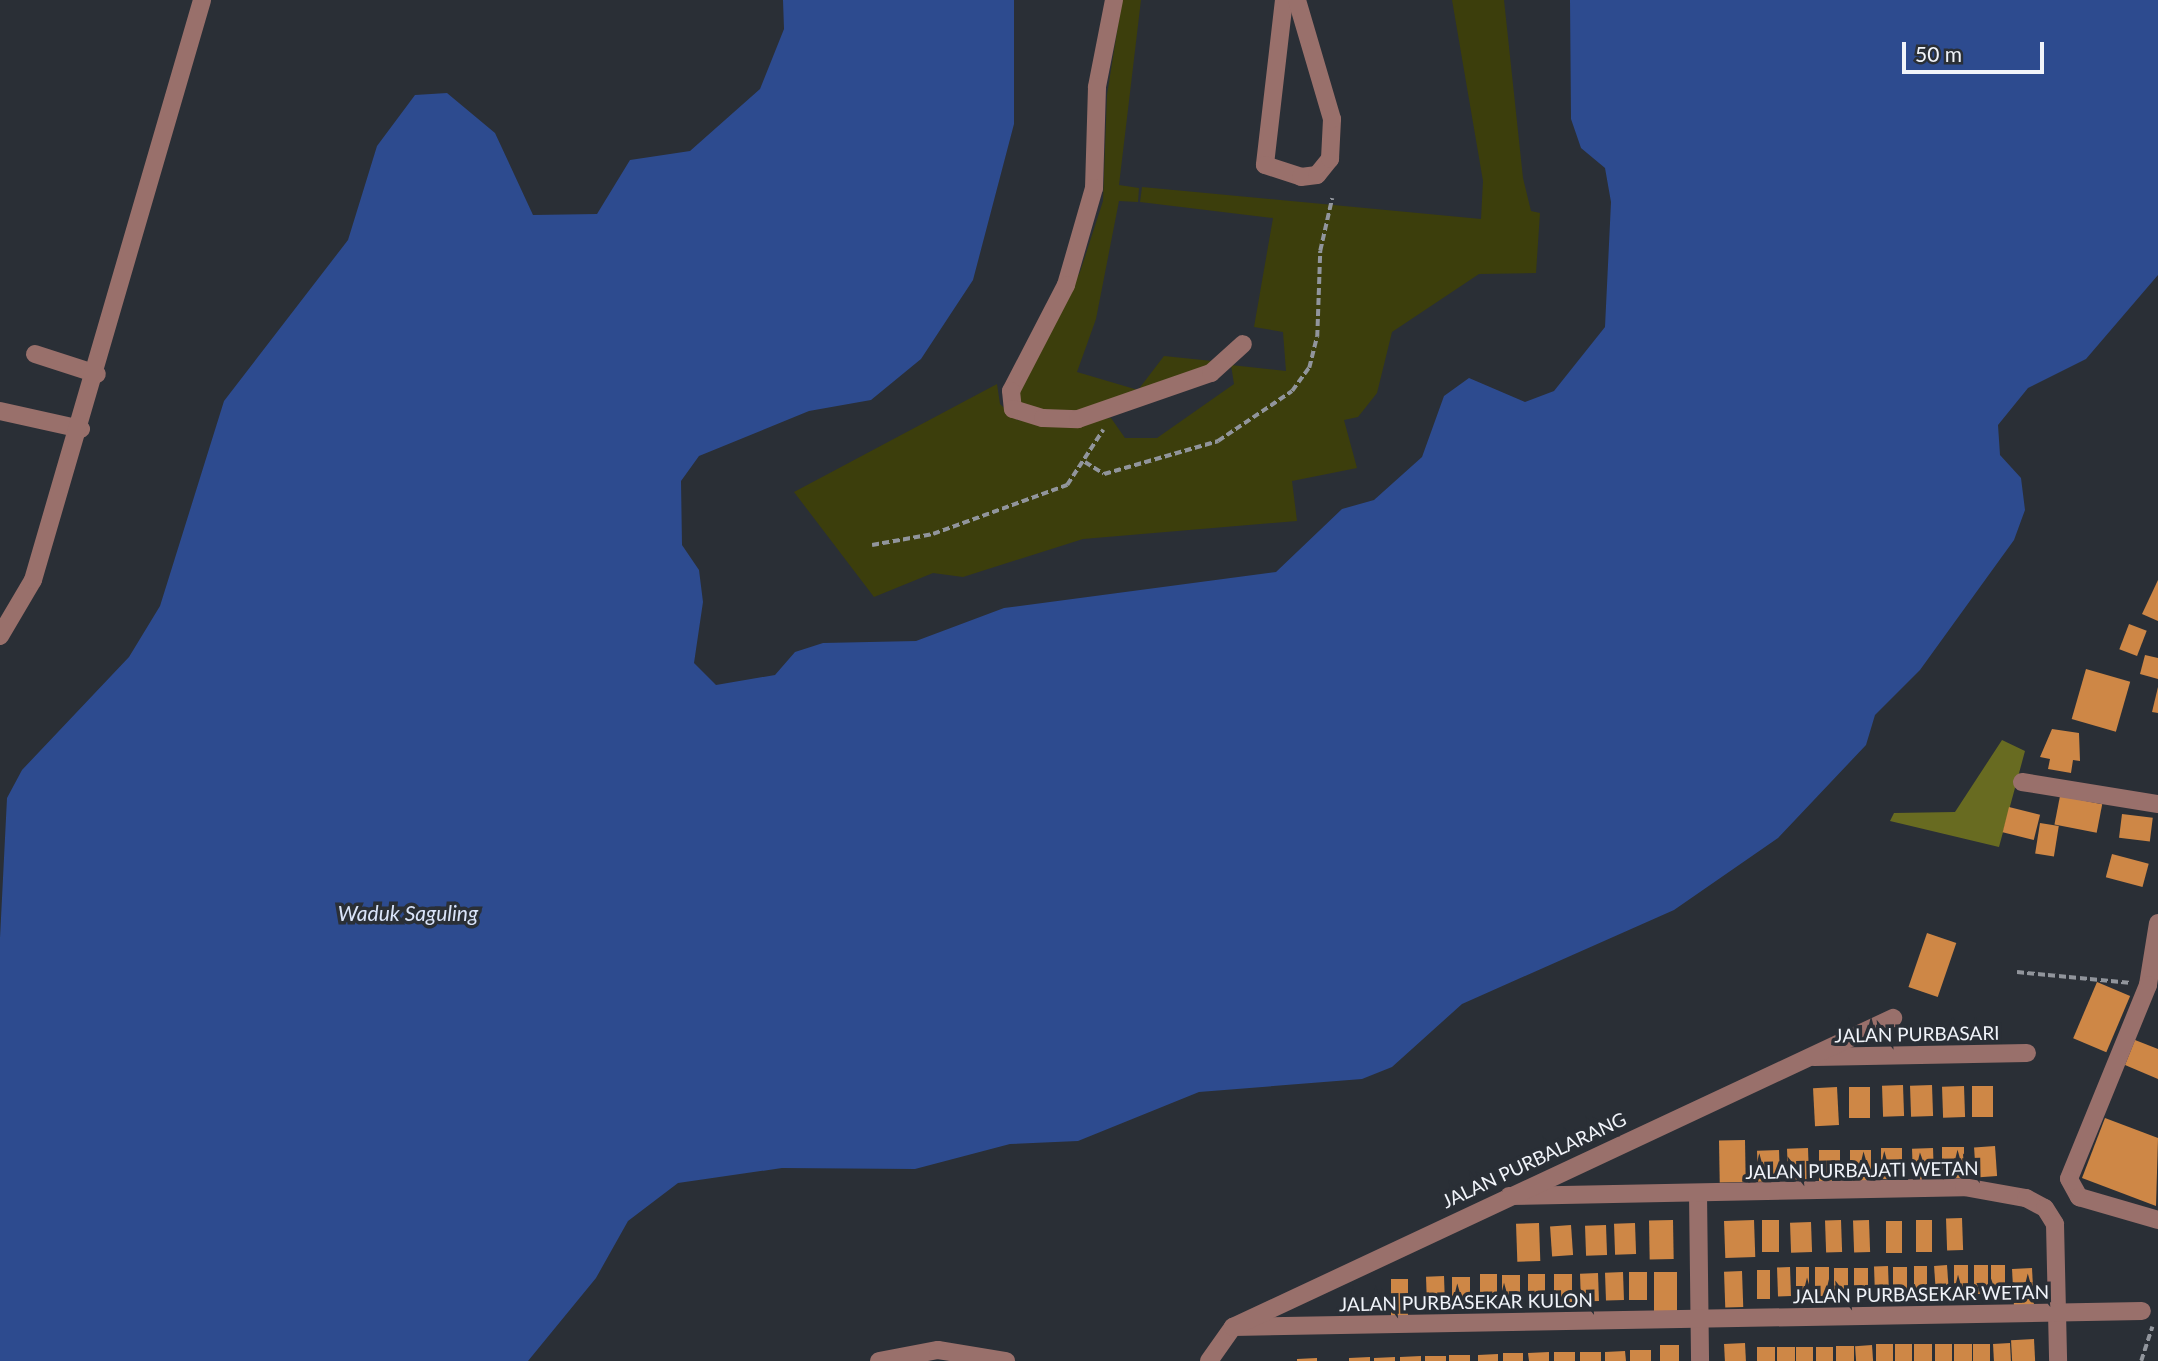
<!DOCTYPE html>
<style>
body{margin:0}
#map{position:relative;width:2158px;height:1361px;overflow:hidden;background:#2a2f36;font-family:Lato,sans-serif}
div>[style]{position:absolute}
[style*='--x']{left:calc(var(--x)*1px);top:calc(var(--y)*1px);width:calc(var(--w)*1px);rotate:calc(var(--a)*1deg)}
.green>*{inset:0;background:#3c3e0c}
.forest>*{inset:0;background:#686b21}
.water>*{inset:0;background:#2d4b8f}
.building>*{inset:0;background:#ce8746;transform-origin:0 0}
.path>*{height:3.5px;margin-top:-1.75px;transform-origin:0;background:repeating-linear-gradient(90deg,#91959c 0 7px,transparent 0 10.5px)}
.minor>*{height:18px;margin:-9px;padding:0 9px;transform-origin:9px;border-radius:9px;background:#99706b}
span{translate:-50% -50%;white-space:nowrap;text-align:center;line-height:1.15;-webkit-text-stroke:7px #2a2f36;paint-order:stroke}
.street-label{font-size:19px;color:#f1f4fa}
.water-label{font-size:21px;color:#dae4f9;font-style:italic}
.scale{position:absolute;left:1902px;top:42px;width:142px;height:32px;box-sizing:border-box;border:4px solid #f1f4fa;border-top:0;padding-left:9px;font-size:21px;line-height:24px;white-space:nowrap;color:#f1f4fa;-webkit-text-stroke:5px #2a2f36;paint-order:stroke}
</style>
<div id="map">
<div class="green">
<div style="clip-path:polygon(1122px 0,1141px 0,1119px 185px,1139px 188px,1138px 202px,1119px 201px,1096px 319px,1077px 372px,1138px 390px,1164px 356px,1222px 362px,1076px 415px,1035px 413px,1016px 403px,1016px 388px,1080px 272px,1103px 201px,1107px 95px)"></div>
<div style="clip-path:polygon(1452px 0,1504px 0,1523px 178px,1531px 211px,1540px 213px,1536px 273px,1479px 274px,1392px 332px,1377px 393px,1358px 417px,1344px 420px,1357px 468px,1292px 481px,1297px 521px,1083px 539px,963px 577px,933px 573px,874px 597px,794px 492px,997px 384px,1000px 404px,1017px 420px,1053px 424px,1111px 418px,1125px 438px,1157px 438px,1234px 384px,1231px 365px,1286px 371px,1283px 332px,1254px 327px,1273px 218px,1140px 202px,1142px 187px,1481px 219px,1483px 181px)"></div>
</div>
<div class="forest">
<div style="clip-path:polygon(2002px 740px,2025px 751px,1999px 847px,1890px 821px,1894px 813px,1955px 812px)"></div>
</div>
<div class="water">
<div style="clip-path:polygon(783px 0,1014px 0,1014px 124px,973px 280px,921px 359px,871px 400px,809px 411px,699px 456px,681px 481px,682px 545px,699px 570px,703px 602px,694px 663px,716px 685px,775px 675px,795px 652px,823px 643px,916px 641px,1004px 608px,1276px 572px,1342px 509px,1374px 500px,1422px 457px,1444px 396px,1469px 378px,1525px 402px,1554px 391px,1605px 327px,1611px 202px,1605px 168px,1581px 148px,1571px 119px,1570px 0,2158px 0,2158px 275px,2086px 359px,2028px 388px,1998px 425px,2000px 455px,2021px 478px,2025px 510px,2014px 540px,1920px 670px,1875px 715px,1866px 745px,1778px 838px,1674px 910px,1462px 1004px,1392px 1067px,1362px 1079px,1199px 1092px,1078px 1141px,1010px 1144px,915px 1169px,782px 1168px,678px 1183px,628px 1221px,596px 1278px,528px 1361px,0 1361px,0 938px,7px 798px,22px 770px,129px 657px,160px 606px,224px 401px,348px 240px,377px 146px,415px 95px,447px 93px,495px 133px,533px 215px,597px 214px,630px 160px,690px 151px,760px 89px,784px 29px)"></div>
</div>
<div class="building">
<div style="clip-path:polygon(2158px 580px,2158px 621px,2142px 614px)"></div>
<div style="left:2129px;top:624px;width:19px;height:27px;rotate:21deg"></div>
<div style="clip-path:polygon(2145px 655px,2158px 658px,2158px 679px,2140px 674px)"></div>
<div style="left:2086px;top:669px;width:46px;height:52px;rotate:16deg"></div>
<div style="clip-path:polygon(2158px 687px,2158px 713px,2152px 712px)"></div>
<div style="clip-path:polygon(2052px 729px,2079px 733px,2080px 761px,2073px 760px,2071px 773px,2048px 769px,2050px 759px,2040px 757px)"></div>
<div style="left:2060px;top:796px;width:43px;height:29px;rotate:11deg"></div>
<div style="left:2009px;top:807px;width:32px;height:26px;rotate:14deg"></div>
<div style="left:2122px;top:814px;width:31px;height:24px;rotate:7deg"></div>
<div style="left:2040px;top:823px;width:19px;height:31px;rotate:9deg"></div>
<div style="left:2112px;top:854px;width:38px;height:24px;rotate:15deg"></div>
<div style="left:1927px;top:933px;width:31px;height:57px;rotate:19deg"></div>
<div style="left:2097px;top:982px;width:36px;height:61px;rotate:23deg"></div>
<div style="clip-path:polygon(2135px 1040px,2158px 1049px,2158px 1079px,2125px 1065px)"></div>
<div style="left:1903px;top:1085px;width:31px;height:21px;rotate:88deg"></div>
<div style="left:1932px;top:1085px;width:31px;height:22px;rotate:88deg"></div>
<div style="left:1964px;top:1086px;width:31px;height:22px;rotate:88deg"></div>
<div style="left:1972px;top:1086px;width:21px;height:31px"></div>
<div style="left:1837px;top:1087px;width:38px;height:24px;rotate:87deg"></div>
<div style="left:1849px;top:1087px;width:21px;height:31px"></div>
<div style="clip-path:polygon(2105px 1118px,2158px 1138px,2156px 1206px,2082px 1178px)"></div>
<div style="left:1745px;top:1140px;width:42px;height:26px;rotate:89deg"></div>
<div style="left:1995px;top:1146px;width:30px;height:21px;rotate:86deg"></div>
<div style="left:1942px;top:1147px;width:22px;height:31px"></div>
<div style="left:1808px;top:1148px;width:31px;height:21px;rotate:88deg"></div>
<div style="left:1881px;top:1148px;width:21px;height:31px"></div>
<div style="left:1933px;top:1148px;width:31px;height:21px;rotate:88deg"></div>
<div style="left:1779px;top:1150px;width:31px;height:22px;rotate:88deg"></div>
<div style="left:1819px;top:1150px;width:21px;height:31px"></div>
<div style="left:1850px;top:1150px;width:21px;height:31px"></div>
<div style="left:1962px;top:1218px;width:32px;height:16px;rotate:88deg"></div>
<div style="left:1673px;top:1220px;width:39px;height:24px;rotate:89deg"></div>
<div style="left:1754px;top:1220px;width:37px;height:30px;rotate:88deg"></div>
<div style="left:1762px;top:1220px;width:17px;height:32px"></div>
<div style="left:1841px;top:1220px;width:32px;height:16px;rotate:88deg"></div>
<div style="left:1869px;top:1220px;width:32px;height:16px;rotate:88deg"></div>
<div style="left:1916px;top:1220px;width:16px;height:32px"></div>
<div style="left:1886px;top:1221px;width:16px;height:32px"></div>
<div style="left:1811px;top:1222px;width:30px;height:21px;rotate:88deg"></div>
<div style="left:1539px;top:1223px;width:38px;height:23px;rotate:88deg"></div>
<div style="left:1635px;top:1223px;width:31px;height:21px;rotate:88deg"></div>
<div style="left:1571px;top:1225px;width:30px;height:21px;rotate:86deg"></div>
<div style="left:1606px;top:1225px;width:30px;height:21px;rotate:88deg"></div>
<div style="left:1947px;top:1265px;width:29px;height:13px;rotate:86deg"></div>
<div style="left:1954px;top:1265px;width:14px;height:29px"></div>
<div style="left:1974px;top:1265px;width:14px;height:29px"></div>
<div style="left:1991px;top:1265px;width:14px;height:29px"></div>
<div style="left:1888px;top:1266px;width:29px;height:14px;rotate:88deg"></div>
<div style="left:1914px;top:1266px;width:13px;height:29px"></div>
<div style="left:1790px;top:1267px;width:29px;height:13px;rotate:88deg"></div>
<div style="left:1796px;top:1267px;width:13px;height:29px"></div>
<div style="left:1829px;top:1267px;width:29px;height:14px;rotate:90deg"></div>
<div style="left:1893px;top:1267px;width:14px;height:29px"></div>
<div style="left:1834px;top:1268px;width:14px;height:29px"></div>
<div style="left:1854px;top:1268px;width:14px;height:29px"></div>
<div style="left:2032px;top:1268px;width:40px;height:20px;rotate:87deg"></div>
<div style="left:1757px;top:1270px;width:13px;height:29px"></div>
<div style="left:1742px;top:1271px;width:36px;height:18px;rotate:88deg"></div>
<div style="left:1623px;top:1272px;width:28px;height:18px;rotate:88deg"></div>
<div style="left:1629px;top:1272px;width:18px;height:28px"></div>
<div style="left:1654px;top:1272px;width:23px;height:39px"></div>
<div style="left:1598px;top:1273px;width:28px;height:18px;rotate:88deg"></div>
<div style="left:1480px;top:1274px;width:17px;height:28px"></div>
<div style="left:1528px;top:1274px;width:17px;height:28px"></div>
<div style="left:1554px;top:1274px;width:18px;height:28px"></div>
<div style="left:1502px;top:1275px;width:18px;height:28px"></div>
<div style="left:1444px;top:1276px;width:28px;height:18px;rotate:88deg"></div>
<div style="left:1452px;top:1277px;width:18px;height:28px"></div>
<div style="left:1391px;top:1279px;width:17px;height:40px"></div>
<div style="left:2034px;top:1339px;width:22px;height:23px;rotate:87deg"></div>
<div style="left:1745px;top:1343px;width:18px;height:21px;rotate:87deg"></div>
<div style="left:2010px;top:1343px;width:18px;height:17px;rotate:87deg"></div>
<div style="left:1876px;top:1344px;width:17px;height:17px"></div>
<div style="left:1895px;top:1344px;width:17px;height:17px"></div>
<div style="left:1914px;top:1344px;width:18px;height:17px"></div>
<div style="left:1935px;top:1344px;width:17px;height:17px"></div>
<div style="left:1954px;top:1344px;width:18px;height:17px"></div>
<div style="left:1973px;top:1344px;width:17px;height:17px"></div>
<div style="left:1660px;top:1345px;width:19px;height:16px"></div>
<div style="left:1872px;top:1345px;width:16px;height:17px;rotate:86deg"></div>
<div style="left:1836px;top:1346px;width:18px;height:15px"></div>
<div style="left:1775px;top:1347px;width:14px;height:18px;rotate:90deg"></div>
<div style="left:1777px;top:1347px;width:18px;height:14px"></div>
<div style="left:1796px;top:1347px;width:17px;height:14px"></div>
<div style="left:1816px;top:1347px;width:17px;height:14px"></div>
<div style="left:1630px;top:1350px;width:21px;height:11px"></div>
<div style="clip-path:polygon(1625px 1351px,1626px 1361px,1605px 1361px,1605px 1352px)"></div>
<div style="clip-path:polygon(1549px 1352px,1549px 1361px,1529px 1361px,1528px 1353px)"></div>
<div style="left:1575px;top:1352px;width:9px;height:21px;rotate:90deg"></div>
<div style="left:1601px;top:1352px;width:9px;height:21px;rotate:90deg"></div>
<div style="left:1503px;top:1353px;width:20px;height:8px"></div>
<div style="clip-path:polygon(1498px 1354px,1498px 1361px,1478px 1361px,1478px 1355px)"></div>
<div style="left:1449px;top:1355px;width:21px;height:6px"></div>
<div style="clip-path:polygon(1421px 1356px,1421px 1361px,1400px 1361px,1400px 1357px)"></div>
<div style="left:1425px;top:1356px;width:21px;height:5px"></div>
<div style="clip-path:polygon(1370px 1357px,1370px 1361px,1349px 1361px,1349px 1358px)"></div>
<div style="clip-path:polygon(1395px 1357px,1395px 1361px,1374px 1361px,1374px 1358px)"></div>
<div style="clip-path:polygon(1317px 1358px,1317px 1361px,1297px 1361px,1297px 1359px)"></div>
</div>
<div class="path">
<div style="--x:1085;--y:462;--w:22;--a:32"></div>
<div style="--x:1104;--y:474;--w:119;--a:-16.1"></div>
<div style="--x:1218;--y:441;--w:89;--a:-34"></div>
<div style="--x:1292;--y:391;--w:29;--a:-54"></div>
<div style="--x:1309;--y:368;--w:32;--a:-76"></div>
<div style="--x:1317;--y:337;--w:86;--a:-88"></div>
<div style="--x:1320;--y:251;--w:54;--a:-77.2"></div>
<div style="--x:872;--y:545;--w:62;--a:-10.2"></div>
<div style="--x:933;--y:534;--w:143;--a:-20.1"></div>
<div style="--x:1067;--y:485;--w:66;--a:-56.8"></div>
<div style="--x:2017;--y:972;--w:115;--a:5.5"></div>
<div style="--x:2141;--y:1361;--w:36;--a:-72"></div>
</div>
<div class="minor">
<div style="--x:1114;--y:0;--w:89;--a:101.1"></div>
<div style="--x:1097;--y:87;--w:101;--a:91.7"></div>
<div style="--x:1094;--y:188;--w:101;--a:106.1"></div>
<div style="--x:1066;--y:285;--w:119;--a:117.4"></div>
<div style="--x:1011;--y:391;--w:18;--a:84"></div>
<div style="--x:1013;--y:409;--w:31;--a:17"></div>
<div style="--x:1043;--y:418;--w:35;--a:2"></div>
<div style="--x:1078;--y:419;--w:141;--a:-19.1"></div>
<div style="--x:1211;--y:373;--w:43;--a:-42.2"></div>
<div style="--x:1284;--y:0;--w:166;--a:96.6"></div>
<div style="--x:1265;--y:165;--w:38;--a:18"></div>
<div style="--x:1301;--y:177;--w:16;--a:-7"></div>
<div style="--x:1317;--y:175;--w:21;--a:-51"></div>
<div style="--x:1330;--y:159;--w:40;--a:-87.1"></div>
<div style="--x:1332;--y:119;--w:124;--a:-106.4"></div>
<div style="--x:35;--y:354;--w:65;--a:17.9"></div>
<div style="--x:0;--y:411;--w:83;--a:12.5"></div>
<div style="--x:0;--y:636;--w:65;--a:-59.5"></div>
<div style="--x:33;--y:580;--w:604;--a:-73.75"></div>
<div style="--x:2022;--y:782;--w:138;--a:9.2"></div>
<div style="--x:2158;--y:923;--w:63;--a:99.2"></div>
<div style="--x:2148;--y:985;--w:209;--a:112.2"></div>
<div style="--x:2069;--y:1179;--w:21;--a:61"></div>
<div style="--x:2079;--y:1197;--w:82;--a:16.2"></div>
<div style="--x:1814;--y:1057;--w:213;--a:-1.1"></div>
<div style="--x:1698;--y:1193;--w:168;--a:89.3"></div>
<div style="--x:1509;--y:1196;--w:455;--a:-1.1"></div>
<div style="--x:1964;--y:1187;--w:63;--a:10.1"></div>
<div style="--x:2026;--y:1198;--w:21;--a:28"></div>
<div style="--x:2045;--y:1208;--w:19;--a:58"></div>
<div style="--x:2055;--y:1224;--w:137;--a:88.7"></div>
<div style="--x:1233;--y:1327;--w:909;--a:-1.01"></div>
<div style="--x:879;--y:1361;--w:60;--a:-10.6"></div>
<div style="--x:938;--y:1350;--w:69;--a:9.2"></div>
<div style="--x:1209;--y:1361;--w:42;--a:-54.8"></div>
<div style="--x:1233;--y:1327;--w:729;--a:-25.09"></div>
</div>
<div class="street-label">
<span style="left:1917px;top:1034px;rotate:-1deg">JALAN PURBASARI</span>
<span style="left:1534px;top:1160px;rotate:-25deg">JALAN PURBALARANG</span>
<span style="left:1862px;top:1170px;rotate:-1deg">JALAN PURBAJATI WETAN</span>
<span style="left:1921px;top:1294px;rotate:-1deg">JALAN PURBASEKAR WETAN</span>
<span style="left:1466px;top:1302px;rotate:-1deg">JALAN PURBASEKAR KULON</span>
</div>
<div class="water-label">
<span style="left:408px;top:913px">Waduk Saguling</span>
</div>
<div class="scale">50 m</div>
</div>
